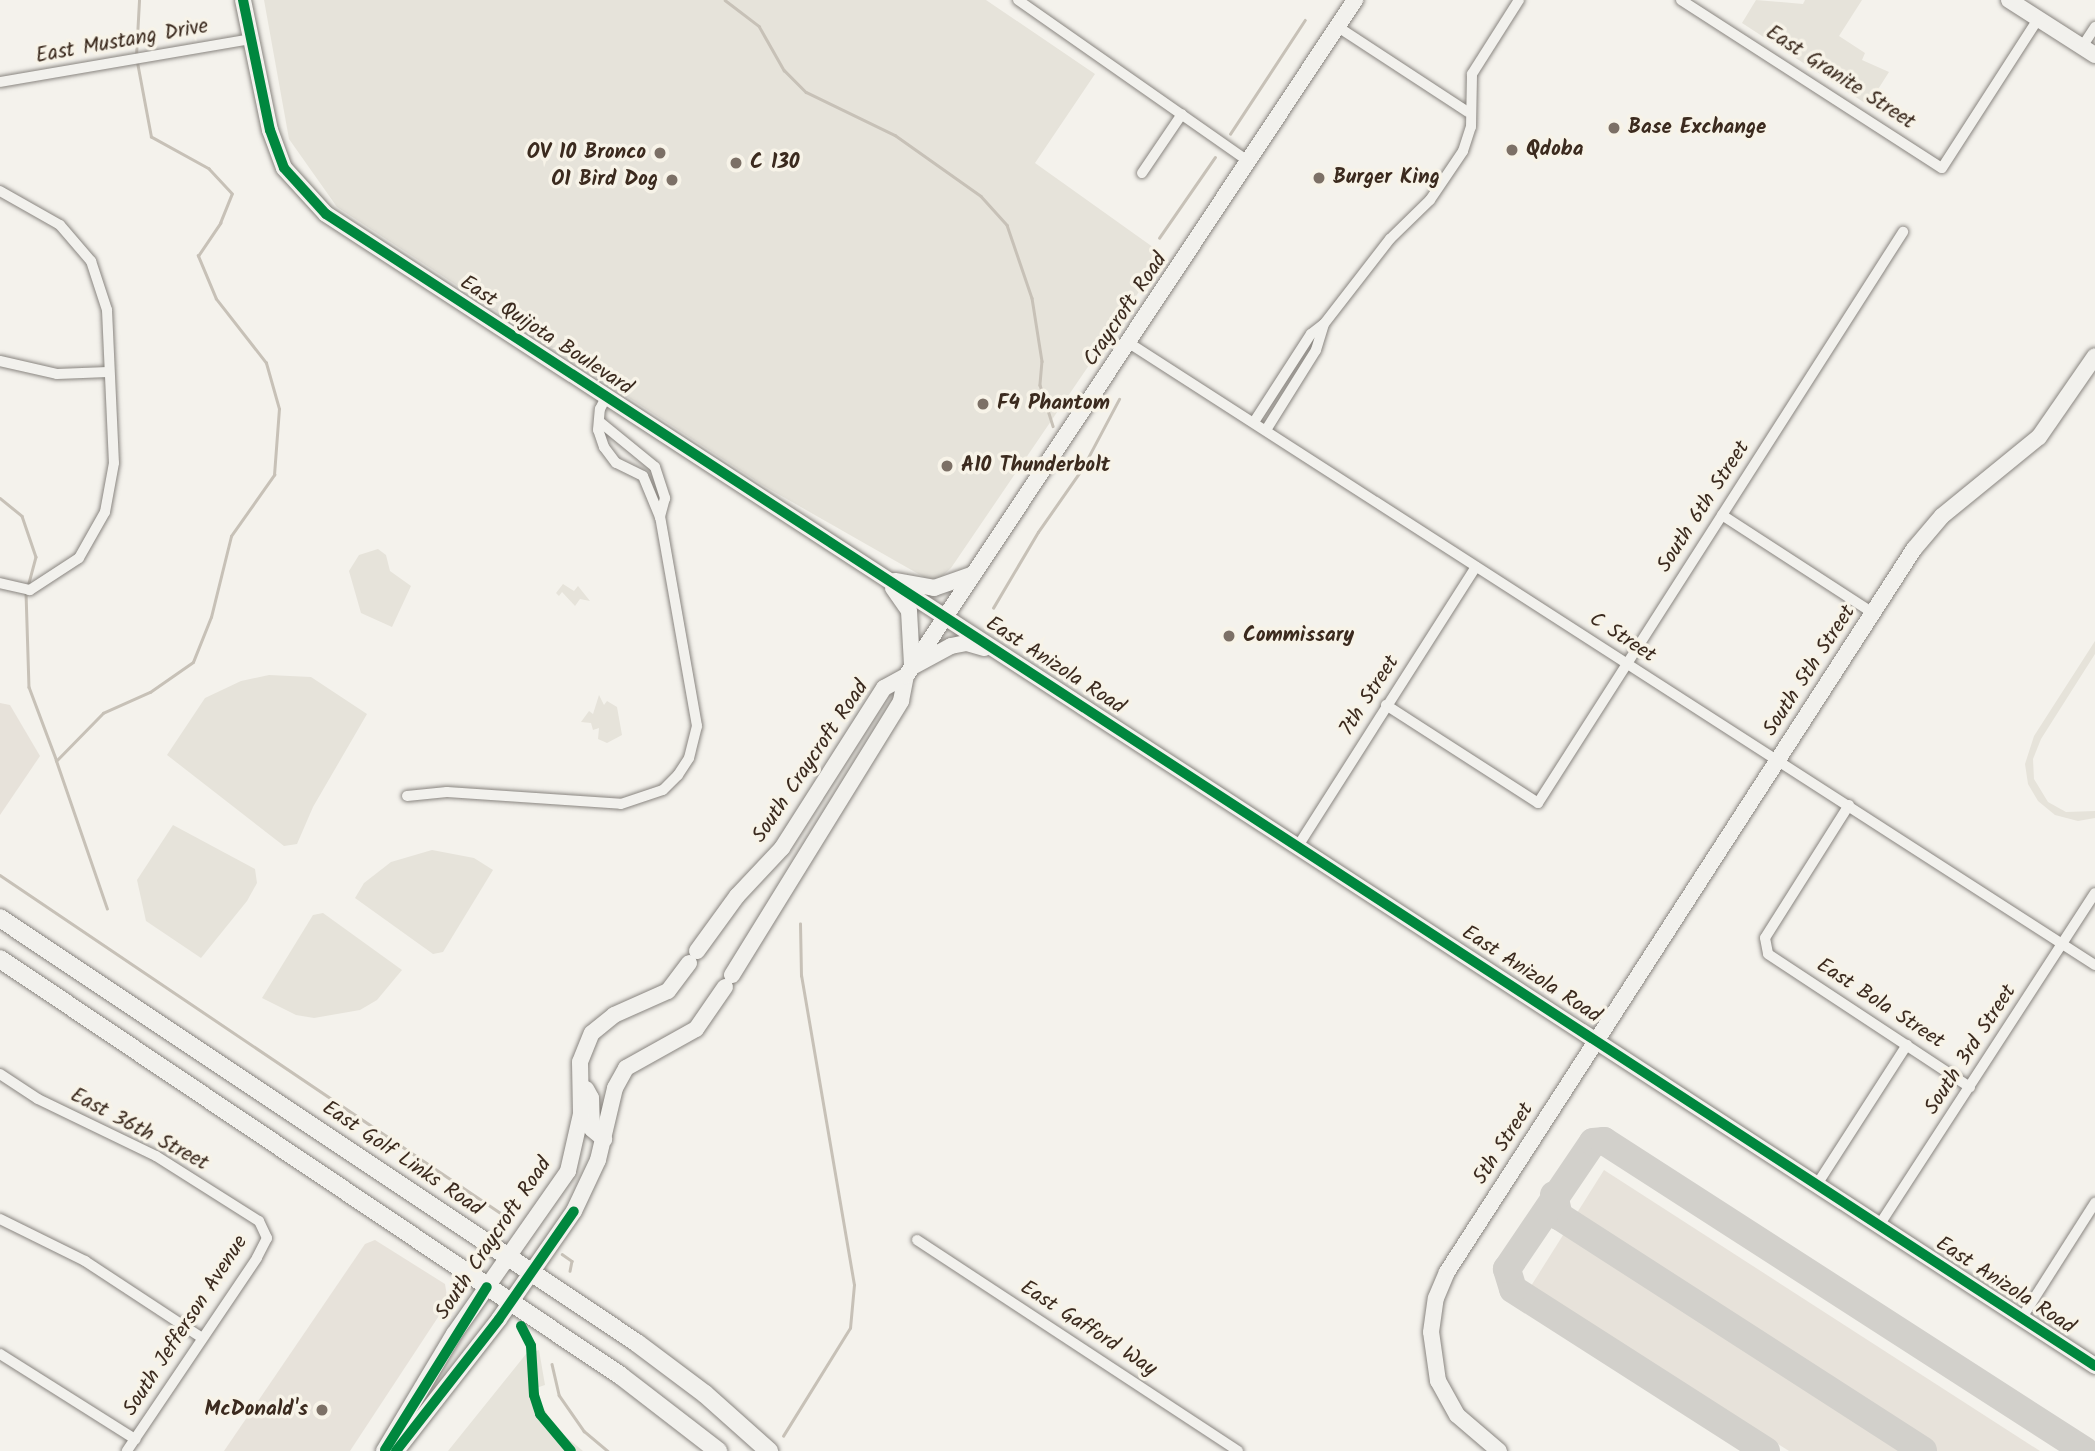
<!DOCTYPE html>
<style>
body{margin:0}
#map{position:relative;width:2095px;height:1451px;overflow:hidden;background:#f4f2ec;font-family:Kalam,sans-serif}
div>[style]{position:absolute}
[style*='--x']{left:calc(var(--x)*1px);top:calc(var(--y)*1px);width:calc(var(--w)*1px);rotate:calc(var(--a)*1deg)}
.built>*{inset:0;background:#e7e2da}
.green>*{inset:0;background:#e6e3da}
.stream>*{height:2.5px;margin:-1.25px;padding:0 1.25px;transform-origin:1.25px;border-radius:1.25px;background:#c7c1b7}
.taxiway>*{height:28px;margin:-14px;padding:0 14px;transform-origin:14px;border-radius:14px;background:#d2d0cb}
.roads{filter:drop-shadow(0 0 2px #898580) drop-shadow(0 0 2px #898580)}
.street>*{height:10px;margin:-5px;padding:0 5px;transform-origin:5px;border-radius:5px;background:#f2f1ed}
.secondary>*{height:16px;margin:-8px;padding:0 8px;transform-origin:8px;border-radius:8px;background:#f2f1ed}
.primary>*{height:18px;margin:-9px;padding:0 9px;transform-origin:9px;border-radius:9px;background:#f2f1ed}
.cycleway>*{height:10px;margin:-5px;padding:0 5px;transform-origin:5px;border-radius:5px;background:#00873e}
.dots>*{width:19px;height:19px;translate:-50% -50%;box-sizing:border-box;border:4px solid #f7f3e8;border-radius:50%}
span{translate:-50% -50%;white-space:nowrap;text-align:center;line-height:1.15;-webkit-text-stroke:7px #f7f3e8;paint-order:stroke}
.street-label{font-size:21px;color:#3b2a1e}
.poi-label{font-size:21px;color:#3b2a1e;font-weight:700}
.left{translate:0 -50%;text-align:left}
.right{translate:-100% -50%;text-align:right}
</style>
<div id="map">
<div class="built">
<div style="clip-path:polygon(0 703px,10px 705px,40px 756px,0 815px)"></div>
<div style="clip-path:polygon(1604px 1170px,2040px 1451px,1789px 1451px,1531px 1286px)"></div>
<div style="clip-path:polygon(375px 1240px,445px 1284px,448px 1302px,350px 1451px,224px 1451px,365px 1244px)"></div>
</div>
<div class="green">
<div style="clip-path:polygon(264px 0,986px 0,1095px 74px,1035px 163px,1164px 255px,951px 568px,938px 580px,929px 580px,764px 486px,337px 207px,289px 139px)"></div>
<div style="clip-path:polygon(1756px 0,1803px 4px,1805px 0,1862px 0,1839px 36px,1865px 53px,1862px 60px,1889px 72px,1868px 105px,1742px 23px)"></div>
<div style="clip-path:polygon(378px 549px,386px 555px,390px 571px,411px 586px,392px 627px,361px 613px,349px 571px,359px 555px)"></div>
<div style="clip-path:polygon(563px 584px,574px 591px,578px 586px,590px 601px,580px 599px,575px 606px,562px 592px,559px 596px,556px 593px)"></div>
<div style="clip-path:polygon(2095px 641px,2095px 654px,2041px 739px,2033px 759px,2034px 779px,2048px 802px,2066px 812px,2095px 811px,2095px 818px,2078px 821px,2055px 815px,2038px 801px,2028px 784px,2025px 764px,2034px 736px)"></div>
<div style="clip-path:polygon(269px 675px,311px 677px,367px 714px,313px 807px,297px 844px,284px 846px,167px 755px,205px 698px,241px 681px)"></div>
<div style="clip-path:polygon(599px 695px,604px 705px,607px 701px,617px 707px,622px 735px,607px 743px,598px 739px,599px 728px,593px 730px,591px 723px,581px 722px,589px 711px,593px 714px)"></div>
<div style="clip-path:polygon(173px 825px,255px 869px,257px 883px,247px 901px,201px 958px,146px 921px,137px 880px)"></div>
<div style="clip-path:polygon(432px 850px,474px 858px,493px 870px,443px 952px,433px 954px,355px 898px,364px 883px,391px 862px)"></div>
<div style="clip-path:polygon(323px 913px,402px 970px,377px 1000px,360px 1010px,314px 1018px,296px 1015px,262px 998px,313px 915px)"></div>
<div style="clip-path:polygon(539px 1350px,545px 1385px,536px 1388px,538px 1397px,554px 1427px,583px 1451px,448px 1451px,526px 1354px)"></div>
</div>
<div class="stream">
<div style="--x:725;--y:0;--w:43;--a:37.4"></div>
<div style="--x:759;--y:26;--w:51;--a:60.4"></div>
<div style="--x:784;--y:70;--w:31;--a:45"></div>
<div style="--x:806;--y:92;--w:99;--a:25.8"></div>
<div style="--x:895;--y:135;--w:105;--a:35.3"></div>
<div style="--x:981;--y:196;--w:39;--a:48"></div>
<div style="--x:1007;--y:225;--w:77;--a:71.1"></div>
<div style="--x:1032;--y:298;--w:64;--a:81"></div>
<div style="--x:1042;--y:361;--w:24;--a:95"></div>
<div style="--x:1040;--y:385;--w:43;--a:72.4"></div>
<div style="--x:136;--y:56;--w:56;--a:-86.9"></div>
<div style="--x:1230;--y:134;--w:136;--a:-56.7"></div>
<div style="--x:1159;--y:238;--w:98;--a:-55.3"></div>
<div style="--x:0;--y:498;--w:28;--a:39"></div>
<div style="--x:22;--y:516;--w:43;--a:71.1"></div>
<div style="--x:36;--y:557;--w:30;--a:105"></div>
<div style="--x:26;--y:592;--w:95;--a:88.2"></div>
<div style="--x:29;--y:687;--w:77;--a:69.4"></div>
<div style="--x:993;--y:608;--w:88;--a:-59.4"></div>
<div style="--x:1038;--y:532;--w:77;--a:-55.1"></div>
<div style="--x:1082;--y:469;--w:79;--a:-62.1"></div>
<div style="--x:0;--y:875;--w:613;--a:34.03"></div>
<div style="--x:107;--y:909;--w:157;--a:-109"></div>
<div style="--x:56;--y:761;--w:67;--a:-45.6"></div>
<div style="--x:103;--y:713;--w:51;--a:-24.1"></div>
<div style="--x:150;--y:692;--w:52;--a:-34.9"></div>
<div style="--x:193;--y:662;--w:48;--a:-68.2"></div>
<div style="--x:211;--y:617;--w:83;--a:-76.1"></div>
<div style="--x:231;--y:536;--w:75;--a:-54.8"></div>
<div style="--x:274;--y:475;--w:66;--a:-85.7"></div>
<div style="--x:279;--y:409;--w:48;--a:-105.8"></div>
<div style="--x:266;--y:363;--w:81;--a:-128"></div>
<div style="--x:216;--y:299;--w:47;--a:-112.7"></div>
<div style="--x:198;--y:256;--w:40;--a:-56"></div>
<div style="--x:220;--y:223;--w:31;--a:-68"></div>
<div style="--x:232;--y:194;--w:34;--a:-133"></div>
<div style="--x:209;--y:169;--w:66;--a:-151.1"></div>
<div style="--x:151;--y:137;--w:76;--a:-100.6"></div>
<div style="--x:562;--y:1254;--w:12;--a:35"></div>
<div style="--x:572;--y:1261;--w:10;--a:101"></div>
<div style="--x:552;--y:1364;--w:32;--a:77"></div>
<div style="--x:559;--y:1395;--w:44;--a:55.2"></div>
<div style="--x:584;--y:1431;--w:31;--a:40"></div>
<div style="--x:783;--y:1436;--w:127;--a:-58.2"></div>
<div style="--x:850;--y:1328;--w:43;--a:-84.7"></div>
<div style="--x:854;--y:1285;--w:314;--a:-99.7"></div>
<div style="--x:801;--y:976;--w:52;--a:-91.1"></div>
</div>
<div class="taxiway">
<div style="--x:1554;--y:1195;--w:22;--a:77"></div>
<div style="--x:1559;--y:1216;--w:433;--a:32.8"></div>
<div style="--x:1766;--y:1451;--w:300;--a:-147.4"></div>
<div style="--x:1513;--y:1289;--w:21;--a:-107"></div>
<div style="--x:1507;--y:1269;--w:153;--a:-55.9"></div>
<div style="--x:1593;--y:1142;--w:11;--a:-5"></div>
<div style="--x:1604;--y:1141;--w:572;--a:32.8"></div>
</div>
<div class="roads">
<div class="street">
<div style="--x:1018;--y:0;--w:282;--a:35"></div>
<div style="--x:1681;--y:0;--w:310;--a:32.8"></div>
<div style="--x:1942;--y:168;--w:177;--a:-57.2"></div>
<div style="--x:1338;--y:27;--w:155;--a:33.2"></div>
<div style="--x:2082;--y:47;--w:24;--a:-57"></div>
<div style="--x:0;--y:82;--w:255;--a:-9.7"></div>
<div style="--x:1142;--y:173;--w:71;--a:-55.9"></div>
<div style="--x:0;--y:191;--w:69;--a:29.5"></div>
<div style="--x:60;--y:225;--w:48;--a:49.3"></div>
<div style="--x:91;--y:261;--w:52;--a:71.9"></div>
<div style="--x:107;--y:310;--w:153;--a:87.4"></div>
<div style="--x:114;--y:463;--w:50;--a:100.4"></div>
<div style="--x:105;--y:512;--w:53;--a:119.5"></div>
<div style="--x:79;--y:558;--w:59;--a:146.9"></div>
<div style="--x:30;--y:590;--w:31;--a:-167"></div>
<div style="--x:1129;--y:343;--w:1149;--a:32.78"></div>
<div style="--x:0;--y:361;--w:58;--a:12.8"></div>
<div style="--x:57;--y:374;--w:51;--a:-2.2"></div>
<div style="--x:600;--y:422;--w:71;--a:39.3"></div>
<div style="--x:655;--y:467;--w:33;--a:72"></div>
<div style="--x:665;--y:498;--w:20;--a:105"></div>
<div style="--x:660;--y:517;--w:44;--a:-112.5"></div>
<div style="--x:643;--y:476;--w:30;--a:-154"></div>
<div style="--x:616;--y:463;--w:20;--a:-127"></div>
<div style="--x:604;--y:447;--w:18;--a:-109"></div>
<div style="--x:598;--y:430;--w:21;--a:-85"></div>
<div style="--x:600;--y:409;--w:13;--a:-63"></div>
<div style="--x:1254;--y:422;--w:105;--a:-57.1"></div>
<div style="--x:1311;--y:334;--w:16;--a:-38"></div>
<div style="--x:1324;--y:324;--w:108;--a:-52.2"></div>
<div style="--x:1390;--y:239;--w:56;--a:-44.3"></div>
<div style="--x:1430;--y:200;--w:59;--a:-56"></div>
<div style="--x:1463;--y:151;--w:25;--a:-72"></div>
<div style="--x:1471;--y:127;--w:53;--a:-88.9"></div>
<div style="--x:1472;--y:74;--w:88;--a:-57.6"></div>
<div style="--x:1266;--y:430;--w:94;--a:-58"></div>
<div style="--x:1316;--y:350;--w:27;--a:-73"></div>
<div style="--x:1722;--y:515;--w:180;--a:33"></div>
<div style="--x:1386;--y:705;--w:181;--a:32.8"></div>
<div style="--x:1538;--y:803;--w:678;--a:-57.41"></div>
<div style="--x:407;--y:796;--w:40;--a:-5.7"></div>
<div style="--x:447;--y:792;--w:174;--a:3.9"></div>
<div style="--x:621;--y:804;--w:44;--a:-18.4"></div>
<div style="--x:663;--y:790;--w:21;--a:-45"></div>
<div style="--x:678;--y:775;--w:20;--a:-57"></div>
<div style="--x:689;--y:758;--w:33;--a:-76"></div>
<div style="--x:697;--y:726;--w:212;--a:-100"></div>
<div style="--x:1849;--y:805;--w:157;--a:122.3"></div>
<div style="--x:1765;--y:938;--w:16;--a:79"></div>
<div style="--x:1768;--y:954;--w:242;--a:33.4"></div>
<div style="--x:1298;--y:846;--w:331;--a:-57.5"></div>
<div style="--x:0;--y:1074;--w:45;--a:33.3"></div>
<div style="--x:38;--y:1099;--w:131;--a:25.8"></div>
<div style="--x:156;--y:1156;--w:122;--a:32.3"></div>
<div style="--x:259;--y:1221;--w:19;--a:65"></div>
<div style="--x:267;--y:1238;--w:22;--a:117"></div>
<div style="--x:257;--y:1258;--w:233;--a:124"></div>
<div style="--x:1816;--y:1186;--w:168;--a:-57.2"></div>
<div style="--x:0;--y:1219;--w:95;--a:26.3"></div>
<div style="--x:85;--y:1261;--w:140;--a:33.3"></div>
<div style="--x:1878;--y:1227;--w:398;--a:-57"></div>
<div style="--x:917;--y:1240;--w:384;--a:33.3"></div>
<div style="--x:2021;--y:1319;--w:138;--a:-57.5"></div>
<div style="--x:0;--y:1354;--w:160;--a:32.2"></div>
</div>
<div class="secondary">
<div style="--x:243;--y:0;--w:133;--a:78.3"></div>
<div style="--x:270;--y:130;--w:40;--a:69.8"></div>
<div style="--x:284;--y:168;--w:62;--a:47.6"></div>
<div style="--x:326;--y:214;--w:2111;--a:33.07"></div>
<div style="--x:2009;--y:0;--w:102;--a:32.6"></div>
<div style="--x:895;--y:581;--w:40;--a:10"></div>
<div style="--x:934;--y:588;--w:42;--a:-19.3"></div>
<div style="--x:893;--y:588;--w:28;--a:55"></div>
<div style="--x:909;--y:611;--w:54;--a:86.8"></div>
<div style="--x:914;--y:666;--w:42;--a:-28.4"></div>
<div style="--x:951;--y:646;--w:16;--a:-11"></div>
<div style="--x:967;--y:643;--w:18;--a:16"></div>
<div style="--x:697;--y:951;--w:68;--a:-54"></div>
<div style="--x:737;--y:896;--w:66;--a:-46.8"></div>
<div style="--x:782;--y:848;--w:190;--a:-57.5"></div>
<div style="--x:884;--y:688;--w:25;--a:-29"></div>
<div style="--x:732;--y:975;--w:322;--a:-58.3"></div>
<div style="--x:901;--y:701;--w:25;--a:-79"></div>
<div style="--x:906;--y:676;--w:812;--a:-56.41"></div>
<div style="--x:586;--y:1089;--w:10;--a:61"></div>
<div style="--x:591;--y:1098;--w:31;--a:88"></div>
<div style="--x:592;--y:1129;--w:16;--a:40"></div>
<div style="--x:384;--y:1451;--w:136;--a:-59.1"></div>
<div style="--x:454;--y:1334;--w:199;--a:-55"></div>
<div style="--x:568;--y:1171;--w:58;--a:-77.2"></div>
<div style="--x:581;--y:1114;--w:52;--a:-91.1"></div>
<div style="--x:580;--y:1062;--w:31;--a:-68"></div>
<div style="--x:592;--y:1033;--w:28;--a:-39"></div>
<div style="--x:614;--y:1015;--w:59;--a:-24"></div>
<div style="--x:668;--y:991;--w:35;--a:-53"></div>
<div style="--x:396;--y:1451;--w:167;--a:-52"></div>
<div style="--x:499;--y:1319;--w:131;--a:-55.2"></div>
<div style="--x:574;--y:1211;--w:56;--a:-64.8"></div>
<div style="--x:598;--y:1160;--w:74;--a:-76.7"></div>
<div style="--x:615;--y:1088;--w:23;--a:-61"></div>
<div style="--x:626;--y:1068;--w:80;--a:-29.1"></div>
<div style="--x:696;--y:1029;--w:51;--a:-55.4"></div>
<div style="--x:1499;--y:1451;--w:55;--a:-139.4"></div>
<div style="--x:1457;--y:1415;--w:39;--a:-119"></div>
<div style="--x:1438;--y:1381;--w:49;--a:-98.1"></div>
<div style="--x:1431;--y:1332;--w:34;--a:-82"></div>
<div style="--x:1436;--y:1298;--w:28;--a:-67"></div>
<div style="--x:1447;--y:1272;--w:861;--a:-57.14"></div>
<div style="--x:1914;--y:549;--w:43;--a:-49.7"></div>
<div style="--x:1942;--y:516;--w:125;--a:-39.2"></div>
<div style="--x:2039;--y:437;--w:98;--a:-55.3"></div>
</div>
<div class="primary">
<div style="--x:0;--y:918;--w:766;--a:33.71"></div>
<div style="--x:637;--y:1343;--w:85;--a:36.9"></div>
<div style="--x:705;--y:1394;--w:86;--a:41.7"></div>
<div style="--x:0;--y:959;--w:748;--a:33.88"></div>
<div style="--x:621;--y:1376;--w:123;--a:37.7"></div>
</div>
</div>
<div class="cycleway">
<div style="--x:243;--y:0;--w:133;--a:78.3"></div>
<div style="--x:270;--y:130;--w:40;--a:69.8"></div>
<div style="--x:284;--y:168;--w:62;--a:47.6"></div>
<div style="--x:326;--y:214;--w:2111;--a:33.07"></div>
<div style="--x:521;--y:1326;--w:22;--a:63"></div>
<div style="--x:531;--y:1346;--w:49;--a:86.5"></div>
<div style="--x:534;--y:1395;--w:20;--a:72"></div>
<div style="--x:540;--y:1414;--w:48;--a:50"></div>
<div style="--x:385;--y:1450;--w:192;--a:-58"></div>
<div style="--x:396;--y:1451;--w:167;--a:-52"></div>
<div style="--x:499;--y:1319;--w:131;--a:-55.2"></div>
</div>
<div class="dots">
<div style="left:1614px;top:128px;background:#7c7066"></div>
<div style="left:1512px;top:150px;background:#7c7066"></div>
<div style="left:660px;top:153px;background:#7c7066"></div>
<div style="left:736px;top:163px;background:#7c7066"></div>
<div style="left:1319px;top:178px;background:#7c7066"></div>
<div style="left:672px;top:180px;background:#7c7066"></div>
<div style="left:983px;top:404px;background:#7c7066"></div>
<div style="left:947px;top:466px;background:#7c7066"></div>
<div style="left:1229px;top:636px;background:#7c7066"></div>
<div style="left:322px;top:1410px;background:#7c7066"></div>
</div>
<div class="street-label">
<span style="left:122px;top:42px;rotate:-10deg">East Mustang Drive</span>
<span style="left:1840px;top:78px;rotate:33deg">East Granite Street</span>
<span style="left:1126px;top:310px;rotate:-56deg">Craycroft Road</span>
<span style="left:546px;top:336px;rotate:33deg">East Quijota Boulevard</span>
<span style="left:1704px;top:507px;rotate:-57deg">South 6th Street</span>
<span style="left:1622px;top:638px;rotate:33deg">C Street</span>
<span style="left:1055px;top:666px;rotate:33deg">East Anizola Road</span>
<span style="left:1810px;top:671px;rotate:-57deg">South 5th Street</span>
<span style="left:1370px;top:696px;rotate:-57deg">7th Street</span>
<span style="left:811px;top:762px;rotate:-56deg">South Craycroft Road</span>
<span style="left:1531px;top:975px;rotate:33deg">East Anizola Road</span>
<span style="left:1880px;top:1004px;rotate:33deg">East Bola Street</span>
<span style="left:1971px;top:1050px;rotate:-57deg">South 3rd Street</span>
<span style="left:139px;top:1130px;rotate:28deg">East 36th Street</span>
<span style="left:1504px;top:1144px;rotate:-57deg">5th Street</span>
<span style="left:402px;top:1159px;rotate:34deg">East Golf Links Road</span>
<span style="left:494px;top:1239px;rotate:-56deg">South Craycroft Road</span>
<span style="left:2005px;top:1286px;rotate:33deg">East Anizola Road</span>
<span style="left:186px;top:1326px;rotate:-57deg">South Jefferson Avenue</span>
<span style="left:1088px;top:1329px;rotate:33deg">East Gafford Way</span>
</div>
<div class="poi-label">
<span class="left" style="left:1628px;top:128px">Base Exchange</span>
<span class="left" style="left:1526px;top:150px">Qdoba</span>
<span class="right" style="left:646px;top:153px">OV 10 Bronco</span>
<span class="left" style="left:750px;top:163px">C 130</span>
<span class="left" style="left:1333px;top:178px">Burger King</span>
<span class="right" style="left:658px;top:180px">O1 Bird Dog</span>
<span class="left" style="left:997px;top:404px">F4 Phantom</span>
<span class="left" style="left:961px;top:466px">A10 Thunderbolt</span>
<span class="left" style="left:1243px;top:636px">Commissary</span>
<span class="right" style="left:308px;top:1410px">McDonald's</span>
</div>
</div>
